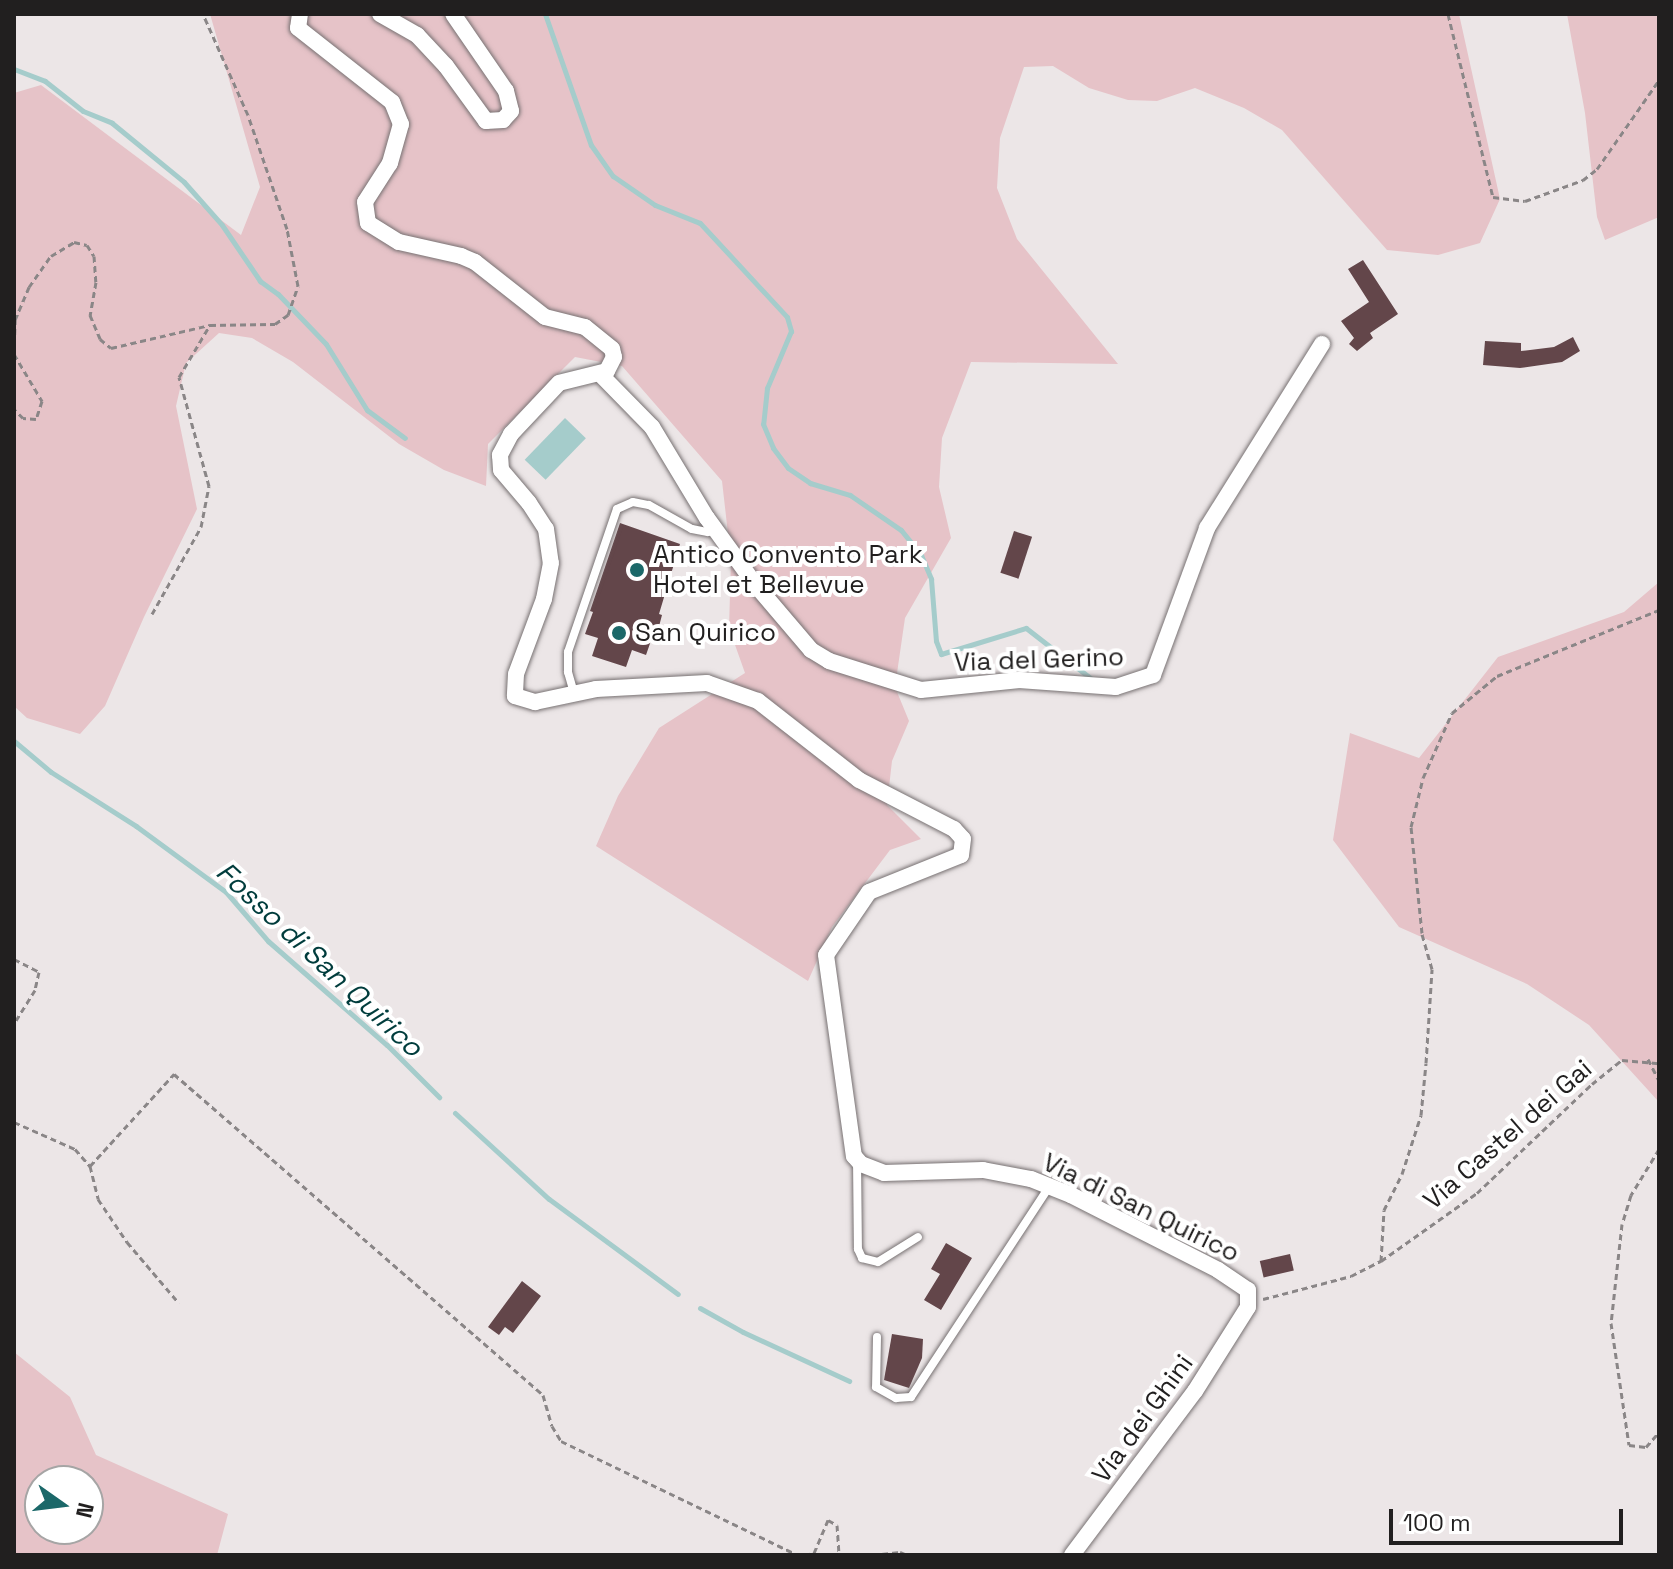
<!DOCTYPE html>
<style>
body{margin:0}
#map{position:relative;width:1673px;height:1569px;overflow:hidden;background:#ece6e7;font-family:"Space Grotesk",sans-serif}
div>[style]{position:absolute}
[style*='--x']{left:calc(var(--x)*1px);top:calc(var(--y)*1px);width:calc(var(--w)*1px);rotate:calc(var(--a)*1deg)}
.green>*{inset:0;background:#e6c3c8}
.water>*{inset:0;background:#a5cccb;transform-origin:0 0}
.stream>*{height:5px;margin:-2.5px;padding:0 2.5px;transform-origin:2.5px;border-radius:2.5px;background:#a5cccb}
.building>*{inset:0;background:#63464a;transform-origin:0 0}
.path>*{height:3px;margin-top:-1.5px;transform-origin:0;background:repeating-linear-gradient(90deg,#8a8687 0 6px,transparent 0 10px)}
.roads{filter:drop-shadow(0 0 2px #777172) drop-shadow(0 0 2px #777172)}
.service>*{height:8px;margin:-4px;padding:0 4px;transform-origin:4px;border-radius:4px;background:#fff}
.minor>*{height:16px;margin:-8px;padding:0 8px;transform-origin:8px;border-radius:8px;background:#fff}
.dots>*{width:22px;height:22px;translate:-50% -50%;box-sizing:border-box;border:4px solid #fff;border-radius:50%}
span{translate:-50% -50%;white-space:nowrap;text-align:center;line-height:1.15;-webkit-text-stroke:8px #fff;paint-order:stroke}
.poi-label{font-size:26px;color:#211f1f}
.left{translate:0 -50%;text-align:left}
.street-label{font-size:26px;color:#211f1f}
.water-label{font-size:28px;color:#003c3c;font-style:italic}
.frame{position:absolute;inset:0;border:16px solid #211f1f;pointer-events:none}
.north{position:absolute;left:24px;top:1465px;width:80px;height:80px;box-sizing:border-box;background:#fff;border:2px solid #a6a5a5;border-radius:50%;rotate:104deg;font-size:22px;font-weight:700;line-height:32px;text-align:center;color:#211f1f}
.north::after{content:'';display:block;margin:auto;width:28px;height:36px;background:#1b6869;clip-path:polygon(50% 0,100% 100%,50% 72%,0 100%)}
.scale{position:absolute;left:1389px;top:1509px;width:234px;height:36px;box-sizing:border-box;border:4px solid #211f1f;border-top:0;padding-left:10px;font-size:24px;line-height:28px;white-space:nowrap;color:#211f1f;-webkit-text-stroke:6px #fff;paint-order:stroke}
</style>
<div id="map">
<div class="green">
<div style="clip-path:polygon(210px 14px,1459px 14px,1500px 199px,1480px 243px,1438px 255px,1387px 250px,1282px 130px,1244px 108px,1195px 88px,1157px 101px,1128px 100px,1089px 88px,1053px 66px,1024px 67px,1000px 138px,997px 188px,1017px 239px,1118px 364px,971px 362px,942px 438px,939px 487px,951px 538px,905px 618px,895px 687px,909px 721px,892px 761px,887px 805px,921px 839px,890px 850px,832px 927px,808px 981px,596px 846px,618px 796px,659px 728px,745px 673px,729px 628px,731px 560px,722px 481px,622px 366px,575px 357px,488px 444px,486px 486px,444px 470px,399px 444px,293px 362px,252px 338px,219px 333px,186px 363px,176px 406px,197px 509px,144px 617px,105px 706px,80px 734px,27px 718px,14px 706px,14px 93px,41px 85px,241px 235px,260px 187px)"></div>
<div style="clip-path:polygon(1567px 14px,1659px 14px,1659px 217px,1605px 240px,1597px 217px,1585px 113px)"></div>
<div style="clip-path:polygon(1659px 582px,1659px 1109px,1658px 1101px,1589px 1025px,1527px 984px,1399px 927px,1333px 840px,1350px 733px,1419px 758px,1498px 657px,1624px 612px)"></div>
<div style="clip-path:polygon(evenodd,14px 1352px,70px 1397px,96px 1455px,228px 1514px,217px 1555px,14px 1555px,14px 1352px,88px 1481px,88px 1529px,40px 1529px,40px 1481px,88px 1481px)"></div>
</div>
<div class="water">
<div style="left:565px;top:418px;width:29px;height:58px;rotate:44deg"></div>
</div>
<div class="stream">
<div style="--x:545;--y:14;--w:139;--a:70.7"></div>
<div style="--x:591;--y:145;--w:38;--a:55"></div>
<div style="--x:613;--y:176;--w:51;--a:34.6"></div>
<div style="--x:655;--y:205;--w:48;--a:21.8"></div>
<div style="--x:700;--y:223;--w:128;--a:47.2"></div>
<div style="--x:787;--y:317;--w:15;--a:74"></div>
<div style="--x:791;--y:331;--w:62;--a:112.8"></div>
<div style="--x:767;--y:388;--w:36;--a:96"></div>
<div style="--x:763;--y:424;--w:26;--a:67"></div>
<div style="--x:773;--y:448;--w:25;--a:53"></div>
<div style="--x:788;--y:468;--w:27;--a:34"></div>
<div style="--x:810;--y:483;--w:42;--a:16.7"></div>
<div style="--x:850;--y:495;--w:62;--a:34.5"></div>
<div style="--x:901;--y:530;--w:32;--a:51"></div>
<div style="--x:921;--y:555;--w:26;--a:67"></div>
<div style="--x:931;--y:579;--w:62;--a:85.4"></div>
<div style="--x:936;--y:641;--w:14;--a:69"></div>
<div style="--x:941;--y:654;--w:89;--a:-17"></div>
<div style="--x:1026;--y:628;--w:86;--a:37.9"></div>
<div style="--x:14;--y:69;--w:33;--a:21"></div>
<div style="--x:45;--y:81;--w:48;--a:38.3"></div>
<div style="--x:83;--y:111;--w:31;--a:22"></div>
<div style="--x:112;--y:123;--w:93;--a:39.3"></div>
<div style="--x:184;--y:182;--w:57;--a:48.5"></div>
<div style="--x:222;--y:225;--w:68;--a:55.8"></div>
<div style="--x:260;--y:281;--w:22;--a:36"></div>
<div style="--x:278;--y:294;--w:69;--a:46.2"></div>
<div style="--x:326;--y:344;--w:78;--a:58.2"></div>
<div style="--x:367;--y:410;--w:47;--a:36.4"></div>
<div style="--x:14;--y:741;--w:48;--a:40"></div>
<div style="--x:51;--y:772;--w:101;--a:32.4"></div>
<div style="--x:136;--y:826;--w:112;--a:36.3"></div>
<div style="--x:226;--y:892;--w:65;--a:49.4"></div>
<div style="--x:268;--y:941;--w:158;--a:41.2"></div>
<div style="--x:387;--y:1045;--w:74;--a:45"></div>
<div style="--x:455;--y:1113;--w:127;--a:42.5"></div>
<div style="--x:549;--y:1199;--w:160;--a:36.4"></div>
<div style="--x:700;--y:1308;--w:49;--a:29.2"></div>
<div style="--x:743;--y:1332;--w:117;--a:24.8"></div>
</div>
<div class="building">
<div style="clip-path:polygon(1363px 260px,1398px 314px,1370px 333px,1373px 338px,1357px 351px,1349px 344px,1354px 338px,1341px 321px,1369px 302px,1348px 269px)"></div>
<div style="clip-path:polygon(1573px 337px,1580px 351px,1562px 362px,1520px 368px,1483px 365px,1485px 341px,1521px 343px,1521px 351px,1554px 347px)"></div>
<div style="clip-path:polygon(620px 523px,680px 544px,659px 614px,662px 615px,657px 634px,654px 632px,646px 655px,632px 650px,626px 667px,592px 656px,598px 638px,585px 634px,593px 612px,590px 611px)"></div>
<div style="left:1014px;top:531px;width:19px;height:44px;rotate:18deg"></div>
<div style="clip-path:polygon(946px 1243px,972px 1258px,941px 1310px,924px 1300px,940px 1274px,931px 1269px)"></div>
<div style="left:1290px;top:1254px;width:17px;height:31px;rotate:77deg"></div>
<div style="clip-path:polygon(522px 1281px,541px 1296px,513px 1333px,505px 1327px,499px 1335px,488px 1327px)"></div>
<div style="clip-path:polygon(892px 1334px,923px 1339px,922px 1358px,909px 1388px,884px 1380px)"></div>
</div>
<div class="path">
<div style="--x:1448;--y:14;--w:188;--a:76.2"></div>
<div style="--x:1493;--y:197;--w:32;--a:7"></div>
<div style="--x:1525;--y:201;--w:62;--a:-19.9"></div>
<div style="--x:1583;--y:180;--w:18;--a:-38"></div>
<div style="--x:1597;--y:169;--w:108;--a:-55.1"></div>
<div style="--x:14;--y:354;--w:34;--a:-88"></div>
<div style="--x:15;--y:320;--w:36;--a:-67"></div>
<div style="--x:29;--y:287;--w:38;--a:-55"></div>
<div style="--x:51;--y:256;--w:27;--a:-31"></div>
<div style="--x:74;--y:242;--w:13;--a:13"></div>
<div style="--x:87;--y:245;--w:13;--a:58"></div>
<div style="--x:94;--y:256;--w:26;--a:86"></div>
<div style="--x:96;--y:282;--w:34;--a:100"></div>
<div style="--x:90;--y:315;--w:26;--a:67"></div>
<div style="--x:100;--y:339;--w:14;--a:39"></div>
<div style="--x:111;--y:348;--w:102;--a:-13.1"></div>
<div style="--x:210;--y:325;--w:65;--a:-0.9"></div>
<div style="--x:275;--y:324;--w:16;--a:-35"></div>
<div style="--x:288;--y:315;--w:31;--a:-71"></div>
<div style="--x:298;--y:286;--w:58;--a:-100.9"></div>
<div style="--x:287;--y:229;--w:120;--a:-108.9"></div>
<div style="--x:248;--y:115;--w:111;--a:-114"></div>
<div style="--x:14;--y:354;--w:55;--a:59.2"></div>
<div style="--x:42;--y:401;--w:19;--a:108"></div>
<div style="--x:36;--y:419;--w:13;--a:-176"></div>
<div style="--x:23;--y:418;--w:13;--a:-135"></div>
<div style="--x:152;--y:614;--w:100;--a:-60.6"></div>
<div style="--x:201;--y:527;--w:42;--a:-79"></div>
<div style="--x:209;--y:486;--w:113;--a:-105.4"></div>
<div style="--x:179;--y:377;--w:61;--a:-59.2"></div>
<div style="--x:14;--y:959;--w:28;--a:27"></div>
<div style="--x:39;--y:972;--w:18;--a:103"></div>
<div style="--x:35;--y:990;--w:39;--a:122"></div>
<div style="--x:1648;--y:1059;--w:25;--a:63"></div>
<div style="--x:14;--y:1122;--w:67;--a:23.9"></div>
<div style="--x:75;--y:1149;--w:23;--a:49"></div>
<div style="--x:90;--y:1166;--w:34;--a:76"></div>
<div style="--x:98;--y:1199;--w:52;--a:56"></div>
<div style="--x:127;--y:1242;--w:80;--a:49.6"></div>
<div style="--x:1659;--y:1149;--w:54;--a:121.3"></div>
<div style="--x:1631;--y:1195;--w:30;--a:107"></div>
<div style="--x:1622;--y:1224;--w:100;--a:96.3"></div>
<div style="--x:1611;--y:1323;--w:123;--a:81.6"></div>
<div style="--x:1629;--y:1445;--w:17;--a:7"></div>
<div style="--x:1646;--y:1447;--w:20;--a:-49"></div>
<div style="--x:90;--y:1166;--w:125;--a:-47.6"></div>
<div style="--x:174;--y:1074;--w:489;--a:41"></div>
<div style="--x:543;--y:1395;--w:32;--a:74"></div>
<div style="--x:552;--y:1426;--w:17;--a:59"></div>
<div style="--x:561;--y:1441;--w:263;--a:25.7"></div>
<div style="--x:1381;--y:1261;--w:51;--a:-86.6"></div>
<div style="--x:1384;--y:1210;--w:40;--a:-63.4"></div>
<div style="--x:1402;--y:1174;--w:62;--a:-72.1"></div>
<div style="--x:1421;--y:1115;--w:52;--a:-84.5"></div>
<div style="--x:1426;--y:1063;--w:94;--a:-86.3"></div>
<div style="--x:1432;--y:969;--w:37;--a:-106"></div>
<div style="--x:1422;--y:933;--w:107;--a:-95.9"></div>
<div style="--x:1411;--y:827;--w:50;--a:-76.2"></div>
<div style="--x:1423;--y:778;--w:71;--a:-66"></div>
<div style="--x:1452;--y:713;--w:58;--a:-39.4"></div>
<div style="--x:1497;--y:676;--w:175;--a:-22.2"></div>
<div style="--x:1263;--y:1299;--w:91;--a:-14.6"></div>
<div style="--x:1351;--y:1276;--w:34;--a:-27"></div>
<div style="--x:1381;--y:1261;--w:118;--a:-35.3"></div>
<div style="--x:1477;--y:1193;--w:158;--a:-43.5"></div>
<div style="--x:1592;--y:1084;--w:38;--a:-39"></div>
<div style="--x:1622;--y:1060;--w:37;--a:5"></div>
<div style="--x:805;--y:1555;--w:9;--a:-13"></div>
<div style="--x:814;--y:1553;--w:36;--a:-67"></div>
<div style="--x:828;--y:1520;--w:10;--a:29"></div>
<div style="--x:837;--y:1525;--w:30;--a:86"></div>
<div style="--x:872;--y:1555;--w:28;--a:-6"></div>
<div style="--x:900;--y:1552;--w:8;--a:23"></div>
</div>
<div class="roads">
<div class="service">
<div style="--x:574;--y:693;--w:22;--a:-106"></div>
<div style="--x:568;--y:672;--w:20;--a:-90"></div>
<div style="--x:568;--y:652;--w:151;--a:-71.1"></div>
<div style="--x:617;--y:509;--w:17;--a:-24"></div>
<div style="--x:633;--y:502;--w:16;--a:11"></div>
<div style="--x:649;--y:505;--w:49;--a:29.2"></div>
<div style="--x:692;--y:529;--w:16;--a:11"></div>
<div style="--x:708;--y:532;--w:7;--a:-27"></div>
<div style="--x:857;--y:1159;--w:90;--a:89.4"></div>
<div style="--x:858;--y:1249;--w:10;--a:66"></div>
<div style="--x:862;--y:1258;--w:16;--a:14"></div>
<div style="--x:878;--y:1262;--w:47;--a:-32"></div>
<div style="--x:877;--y:1337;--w:50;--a:91.1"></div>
<div style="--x:876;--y:1387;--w:23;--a:29"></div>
<div style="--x:896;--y:1398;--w:15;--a:-4"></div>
<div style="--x:911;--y:1397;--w:251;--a:-56.7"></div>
</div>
<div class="minor">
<div style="--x:300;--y:14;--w:14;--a:98"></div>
<div style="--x:298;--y:28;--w:120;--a:38.2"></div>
<div style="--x:392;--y:102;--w:24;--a:68"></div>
<div style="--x:401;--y:124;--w:41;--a:105.8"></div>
<div style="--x:390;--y:163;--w:46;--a:122.7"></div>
<div style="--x:365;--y:202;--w:21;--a:82"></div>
<div style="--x:368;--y:223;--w:36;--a:32"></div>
<div style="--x:399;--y:242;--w:64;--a:12.7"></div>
<div style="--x:461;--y:256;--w:15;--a:23"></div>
<div style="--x:475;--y:262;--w:89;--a:38.2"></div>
<div style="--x:545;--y:317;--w:41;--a:14"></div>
<div style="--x:585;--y:327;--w:35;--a:39"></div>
<div style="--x:612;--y:349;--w:8;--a:76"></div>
<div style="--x:614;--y:357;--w:16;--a:117"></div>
<div style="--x:607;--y:371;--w:49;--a:166"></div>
<div style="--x:559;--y:383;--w:70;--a:133.3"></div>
<div style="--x:511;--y:434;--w:24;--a:118"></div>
<div style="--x:500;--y:455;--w:15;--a:86"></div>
<div style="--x:501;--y:470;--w:43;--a:49.7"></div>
<div style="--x:529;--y:503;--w:31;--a:57"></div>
<div style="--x:546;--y:529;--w:34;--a:82"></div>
<div style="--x:551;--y:563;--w:37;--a:101"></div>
<div style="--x:544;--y:599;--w:80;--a:110.5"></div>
<div style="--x:516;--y:674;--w:22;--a:93"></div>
<div style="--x:515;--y:696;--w:21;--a:17"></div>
<div style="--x:535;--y:702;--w:62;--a:-12"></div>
<div style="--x:596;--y:689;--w:111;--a:-3.1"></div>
<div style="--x:707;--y:683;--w:54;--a:19.4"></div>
<div style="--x:758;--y:701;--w:128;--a:38"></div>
<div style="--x:859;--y:780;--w:107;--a:27.3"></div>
<div style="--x:954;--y:829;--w:13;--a:48"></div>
<div style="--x:963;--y:839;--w:16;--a:97"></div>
<div style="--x:961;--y:855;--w:99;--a:158.1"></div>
<div style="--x:869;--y:892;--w:76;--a:124.3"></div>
<div style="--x:826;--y:955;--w:203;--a:82.1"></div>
<div style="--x:854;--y:1156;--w:11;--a:49"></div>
<div style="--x:861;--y:1164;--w:25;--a:21"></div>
<div style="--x:884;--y:1173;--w:99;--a:-1.7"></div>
<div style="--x:983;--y:1170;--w:49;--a:10.6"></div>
<div style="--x:1031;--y:1179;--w:43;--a:21.8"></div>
<div style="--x:1071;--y:1195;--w:165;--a:27"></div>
<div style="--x:1218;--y:1270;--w:36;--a:34"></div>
<div style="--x:1248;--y:1290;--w:17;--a:90"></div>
<div style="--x:1248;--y:1307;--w:99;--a:122.2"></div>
<div style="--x:1195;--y:1391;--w:205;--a:126.9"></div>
<div style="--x:380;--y:14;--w:43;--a:29.6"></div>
<div style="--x:417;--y:35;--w:42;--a:46.9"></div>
<div style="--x:446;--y:66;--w:68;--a:54"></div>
<div style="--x:486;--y:121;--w:17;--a:-3"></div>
<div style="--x:503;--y:120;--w:12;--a:-48"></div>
<div style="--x:511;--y:111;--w:21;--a:-104"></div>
<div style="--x:506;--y:91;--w:93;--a:-124.5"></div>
<div style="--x:601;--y:375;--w:73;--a:45.6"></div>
<div style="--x:652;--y:427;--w:106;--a:58.9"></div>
<div style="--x:707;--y:518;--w:80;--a:54.1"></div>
<div style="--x:754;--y:583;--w:88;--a:49.6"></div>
<div style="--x:811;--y:650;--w:21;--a:31"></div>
<div style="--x:829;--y:661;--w:96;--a:17.5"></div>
<div style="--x:921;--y:690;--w:99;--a:-5.8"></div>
<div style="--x:1019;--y:680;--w:97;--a:4.1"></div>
<div style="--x:1116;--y:687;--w:39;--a:-18"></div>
<div style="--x:1153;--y:675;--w:157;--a:-69.8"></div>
<div style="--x:1207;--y:528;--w:217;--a:-58"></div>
</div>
</div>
<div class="dots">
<div style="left:637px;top:570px;background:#1b6869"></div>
<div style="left:619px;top:633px;background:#1b6869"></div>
</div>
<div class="poi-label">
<span class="left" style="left:653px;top:570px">Antico Convento Park<br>Hotel et Bellevue</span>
<span class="left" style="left:635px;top:633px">San Quirico</span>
</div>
<div class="street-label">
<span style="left:1039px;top:660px;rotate:-2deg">Via del Gerino</span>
<span style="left:1508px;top:1135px;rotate:-41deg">Via Castel dei Gai</span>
<span style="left:1141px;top:1208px;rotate:26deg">Via di San Quirico</span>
<span style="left:1143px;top:1419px;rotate:-54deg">Via dei Ghini</span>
</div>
<div class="water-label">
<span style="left:320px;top:959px;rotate:43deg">Fosso di San Quirico</span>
</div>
<div class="frame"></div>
<div class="north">N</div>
<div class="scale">100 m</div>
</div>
